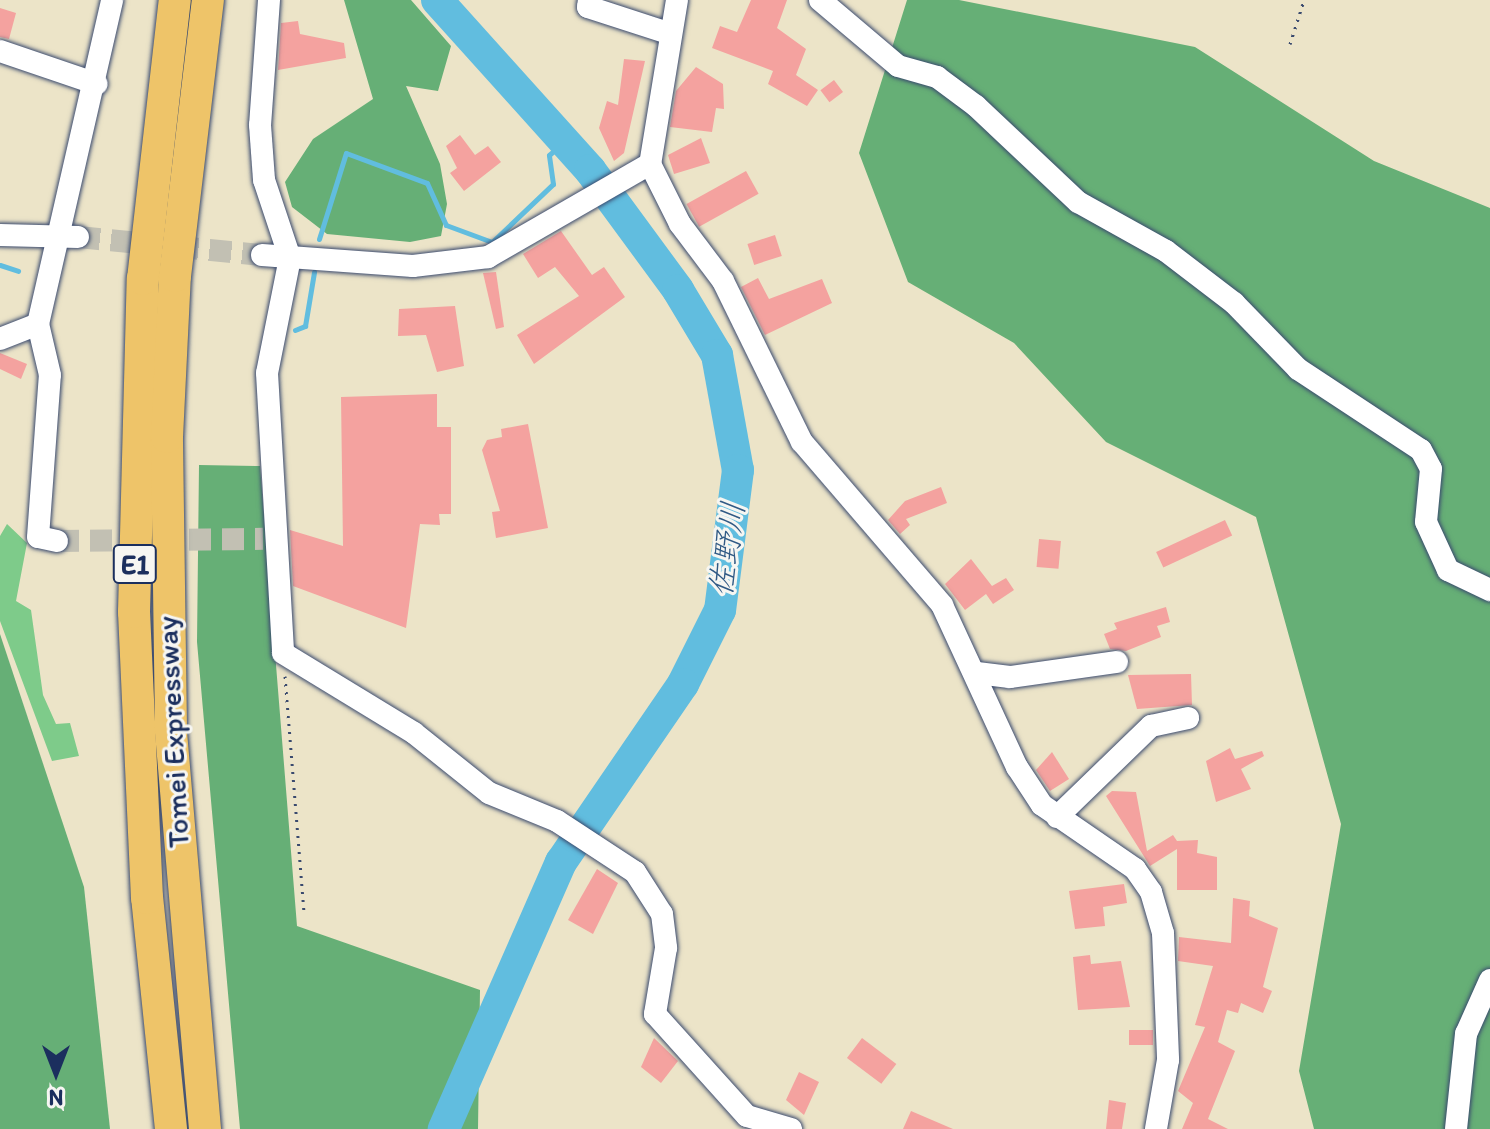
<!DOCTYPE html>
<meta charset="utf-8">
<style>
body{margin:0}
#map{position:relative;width:1490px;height:1129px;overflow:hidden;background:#ece4c8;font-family:Itim,"Klee One",sans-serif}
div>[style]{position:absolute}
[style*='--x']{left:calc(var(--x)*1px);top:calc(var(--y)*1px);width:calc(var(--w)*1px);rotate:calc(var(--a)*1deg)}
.green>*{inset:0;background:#7ecb8a}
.forest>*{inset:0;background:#66af76}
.stream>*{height:5px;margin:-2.5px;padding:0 2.5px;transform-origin:2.5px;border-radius:2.5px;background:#61bddf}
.river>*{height:32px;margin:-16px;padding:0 16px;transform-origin:16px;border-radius:16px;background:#61bddf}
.building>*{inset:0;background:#f4a29f;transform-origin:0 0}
.minor-tunnel>*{height:22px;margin-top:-11px;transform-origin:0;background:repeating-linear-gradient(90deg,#c2c0b3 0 22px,transparent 0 33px)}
.path>*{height:3px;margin-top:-1.5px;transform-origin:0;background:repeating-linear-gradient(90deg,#3a4a6e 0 2px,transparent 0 8px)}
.roads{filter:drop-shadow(0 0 2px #3a4a6e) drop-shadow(0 0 2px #3a4a6e)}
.minor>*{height:22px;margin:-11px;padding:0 11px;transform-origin:11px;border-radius:11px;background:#fff}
.highway>*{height:32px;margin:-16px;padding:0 16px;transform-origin:16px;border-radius:16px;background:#eec469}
span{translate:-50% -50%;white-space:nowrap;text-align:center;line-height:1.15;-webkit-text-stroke:6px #f6f6f2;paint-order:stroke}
.shield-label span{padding:2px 6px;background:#f6f6f2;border:2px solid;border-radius:6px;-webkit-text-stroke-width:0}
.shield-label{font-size:28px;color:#1b2f5e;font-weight:700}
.street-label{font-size:30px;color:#1b2f5e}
.water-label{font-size:32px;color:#305a85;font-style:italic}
.north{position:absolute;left:16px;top:1033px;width:80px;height:80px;-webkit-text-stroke:6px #f6f6f2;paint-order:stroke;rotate:180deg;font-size:22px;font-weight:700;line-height:32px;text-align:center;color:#1b2f5e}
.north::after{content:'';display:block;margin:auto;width:28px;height:36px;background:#1b2f5e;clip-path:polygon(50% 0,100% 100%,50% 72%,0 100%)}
</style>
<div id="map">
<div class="green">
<div style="clip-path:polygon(7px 524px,27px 543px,16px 601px,31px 610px,43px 695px,56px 724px,70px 723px,79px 756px,52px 761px,0 621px,0 536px)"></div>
</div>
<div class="forest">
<div style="clip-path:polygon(344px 0,411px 0,451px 46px,438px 91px,406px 86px,440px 164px,447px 204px,441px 236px,410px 242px,327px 234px,292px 207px,285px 182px,313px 139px,373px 99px)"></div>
<div style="clip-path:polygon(907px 0,959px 0,1195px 47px,1374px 161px,1490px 208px,1490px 1129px,1314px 1129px,1299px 1071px,1341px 824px,1256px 517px,1106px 442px,1014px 343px,908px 282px,859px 153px)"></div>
<div style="clip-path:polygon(199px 465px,260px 466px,297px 926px,480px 990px,478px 1129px,240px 1129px,197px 642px)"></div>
<div style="clip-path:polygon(0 634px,84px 887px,110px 1129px,0 1129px)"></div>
</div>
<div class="stream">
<div style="--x:319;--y:239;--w:90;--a:-72.6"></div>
<div style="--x:346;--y:153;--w:86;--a:20.3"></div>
<div style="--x:427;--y:183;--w:46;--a:65.7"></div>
<div style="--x:446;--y:225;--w:49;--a:20.3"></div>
<div style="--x:492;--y:242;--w:84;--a:-43.6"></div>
<div style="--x:553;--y:184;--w:29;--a:-98"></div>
<div style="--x:549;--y:155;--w:18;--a:-41"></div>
<div style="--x:0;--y:265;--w:19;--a:18"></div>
<div style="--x:295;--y:330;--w:11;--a:-22"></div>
<div style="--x:305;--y:326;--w:55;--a:-80.5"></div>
</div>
<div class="river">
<div style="--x:437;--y:0;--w:229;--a:48"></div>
<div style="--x:590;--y:170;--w:149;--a:53.7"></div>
<div style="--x:678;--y:290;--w:76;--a:59"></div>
<div style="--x:717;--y:355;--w:117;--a:79.7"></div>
<div style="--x:738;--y:470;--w:141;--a:97.3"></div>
<div style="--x:720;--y:610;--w:83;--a:116.6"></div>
<div style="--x:683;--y:684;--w:216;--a:124.4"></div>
<div style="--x:561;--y:862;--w:292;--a:113.7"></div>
</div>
<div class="building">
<div style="clip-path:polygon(751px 0,787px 0,777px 28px,806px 49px,796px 75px,818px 90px,807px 106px,768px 84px,773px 71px,712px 48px,720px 26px,737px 32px)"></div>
<div style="clip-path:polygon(0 8px,16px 13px,9px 39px,0 37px)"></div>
<div style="clip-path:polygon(298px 21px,300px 34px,344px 43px,346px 58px,278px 70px,281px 23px)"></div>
<div style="clip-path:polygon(624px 59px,645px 61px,624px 153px,614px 161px,599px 128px,607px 101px,618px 105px)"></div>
<div style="clip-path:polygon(696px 67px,723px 84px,724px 109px,716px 108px,712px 132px,670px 127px,676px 91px)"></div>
<div style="left:834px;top:80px;width:15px;height:17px;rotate:53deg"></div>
<div style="clip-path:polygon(460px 135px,475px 155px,488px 146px,501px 162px,464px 191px,450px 173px,457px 168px,446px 146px)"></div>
<div style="clip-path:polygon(701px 138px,710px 163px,674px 174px,668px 155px)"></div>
<div style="left:746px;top:171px;width:26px;height:68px;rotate:61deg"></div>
<div style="clip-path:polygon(561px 231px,592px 275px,604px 267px,625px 297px,534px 364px,517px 335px,579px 296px,555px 267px,538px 278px,523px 254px)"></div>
<div style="left:775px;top:235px;width:22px;height:29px;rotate:72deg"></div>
<div style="clip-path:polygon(496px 272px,504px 327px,496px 329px,483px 273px)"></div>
<div style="clip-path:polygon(758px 278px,769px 299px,822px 279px,832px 303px,765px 335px,741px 287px)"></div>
<div style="clip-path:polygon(455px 306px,464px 366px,437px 372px,426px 335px,398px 336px,399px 309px)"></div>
<div style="clip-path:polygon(0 353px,27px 364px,21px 379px,0 369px)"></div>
<div style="clip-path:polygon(437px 394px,437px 427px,451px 427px,451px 514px,439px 514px,440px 525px,420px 524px,406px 628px,293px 586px,290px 530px,343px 546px,341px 397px)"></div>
<div style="clip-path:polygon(528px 424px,548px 528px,496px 538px,492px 512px,500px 511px,482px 450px,487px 440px,502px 437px,501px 429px)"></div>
<div style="clip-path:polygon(941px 487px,947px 503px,906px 519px,910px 525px,900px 534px,888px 520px,905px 501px)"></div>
<div style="left:1225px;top:520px;width:17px;height:76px;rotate:65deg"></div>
<div style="left:1039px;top:539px;width:22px;height:28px;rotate:5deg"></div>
<div style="clip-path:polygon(971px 559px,992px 586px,1006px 578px,1014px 590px,993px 604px,986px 594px,965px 610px,945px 584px)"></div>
<div style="clip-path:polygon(1166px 607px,1170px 622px,1157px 626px,1161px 637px,1126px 651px,1110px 649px,1104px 634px,1117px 629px,1114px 623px)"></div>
<div style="clip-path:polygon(1191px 674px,1192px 705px,1137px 709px,1128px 675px)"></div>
<div style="clip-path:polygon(1230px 748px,1235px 759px,1262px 751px,1264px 756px,1241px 769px,1251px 789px,1216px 802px,1206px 761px)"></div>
<div style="clip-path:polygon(1052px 752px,1069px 779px,1050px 791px,1036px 770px)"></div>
<div style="clip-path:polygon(1112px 791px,1136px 792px,1147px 851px,1173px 835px,1177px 841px,1198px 840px,1197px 853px,1217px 857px,1217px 890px,1177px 890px,1177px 849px,1150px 866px,1106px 796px)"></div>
<div style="clip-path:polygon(597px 869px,618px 883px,593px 934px,568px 920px)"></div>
<div style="clip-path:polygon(1124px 884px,1127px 903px,1103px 907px,1105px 926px,1075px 929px,1069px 891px)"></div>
<div style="clip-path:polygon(1233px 898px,1250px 901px,1249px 916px,1278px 928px,1263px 987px,1272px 991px,1263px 1013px,1241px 1003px,1238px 1013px,1227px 1010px,1218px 1042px,1235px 1051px,1208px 1119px,1228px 1129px,1182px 1129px,1193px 1103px,1178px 1091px,1205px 1027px,1195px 1025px,1213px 966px,1178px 961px,1179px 937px,1231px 943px)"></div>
<div style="clip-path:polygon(1090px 955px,1091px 964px,1121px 961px,1130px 1007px,1078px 1010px,1073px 957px)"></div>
<div style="left:1129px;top:1030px;width:24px;height:15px"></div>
<div style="clip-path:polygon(654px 1038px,678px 1061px,661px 1083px,641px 1067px)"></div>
<div style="left:862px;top:1038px;width:43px;height:25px;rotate:37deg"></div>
<div style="clip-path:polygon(799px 1072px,819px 1082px,804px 1115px,786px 1100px)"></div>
<div style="clip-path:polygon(1109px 1100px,1126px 1103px,1122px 1129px,1106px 1129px)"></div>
<div style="clip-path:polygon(911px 1111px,953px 1129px,903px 1129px)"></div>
</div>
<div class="minor-tunnel">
<div style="--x:78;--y:237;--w:185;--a:5.6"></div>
<div style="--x:57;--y:541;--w:206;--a:-0.6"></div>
</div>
<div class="path">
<div style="--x:1290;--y:44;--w:46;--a:-72.3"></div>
<div style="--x:285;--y:676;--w:237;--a:85.4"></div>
</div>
<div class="roads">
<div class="minor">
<div style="--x:269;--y:0;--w:125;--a:94.1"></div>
<div style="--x:260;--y:125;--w:55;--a:85.8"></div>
<div style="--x:264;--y:180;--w:82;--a:71.6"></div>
<div style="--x:290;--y:258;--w:117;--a:101.3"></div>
<div style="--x:267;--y:373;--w:280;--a:86.7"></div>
<div style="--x:283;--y:653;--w:153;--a:31.4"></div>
<div style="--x:414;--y:733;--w:96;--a:38.7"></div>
<div style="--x:489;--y:793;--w:74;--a:22.4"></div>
<div style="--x:557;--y:821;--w:93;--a:33.2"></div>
<div style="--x:635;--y:872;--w:50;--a:57.3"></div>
<div style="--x:662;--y:914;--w:34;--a:83"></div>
<div style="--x:666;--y:948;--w:67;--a:99.5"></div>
<div style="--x:655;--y:1014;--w:137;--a:48"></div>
<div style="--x:747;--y:1116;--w:46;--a:16.5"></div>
<div style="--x:589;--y:0;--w:7;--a:98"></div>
<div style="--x:588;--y:7;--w:87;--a:18"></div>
<div style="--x:677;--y:0;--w:166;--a:99.3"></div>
<div style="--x:650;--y:164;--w:67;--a:63.4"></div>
<div style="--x:680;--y:224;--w:71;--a:53"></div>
<div style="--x:723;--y:281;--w:179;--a:63.9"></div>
<div style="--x:802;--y:442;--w:215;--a:49.3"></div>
<div style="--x:942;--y:605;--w:179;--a:65.2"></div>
<div style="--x:1017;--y:767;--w:45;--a:56.7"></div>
<div style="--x:1042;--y:805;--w:113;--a:34.5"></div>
<div style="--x:1135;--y:869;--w:28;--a:55"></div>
<div style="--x:1151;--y:892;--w:43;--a:73.7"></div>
<div style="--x:1163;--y:933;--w:127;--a:87.7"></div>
<div style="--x:1168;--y:1060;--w:70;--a:99.9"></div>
<div style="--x:820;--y:0;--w:102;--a:40.2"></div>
<div style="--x:898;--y:66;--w:41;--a:15.8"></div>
<div style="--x:937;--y:77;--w:49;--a:36.6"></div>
<div style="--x:976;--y:106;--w:140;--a:43.3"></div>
<div style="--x:1078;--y:202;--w:101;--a:29.1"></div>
<div style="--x:1166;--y:251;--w:86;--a:37.4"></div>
<div style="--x:1234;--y:303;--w:92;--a:45.9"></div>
<div style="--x:1298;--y:369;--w:147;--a:33.4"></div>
<div style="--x:1421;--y:450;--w:21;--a:62"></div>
<div style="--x:1431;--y:469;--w:53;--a:95.4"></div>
<div style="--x:1426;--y:522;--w:53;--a:65.4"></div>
<div style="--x:1448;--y:570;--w:47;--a:25.5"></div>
<div style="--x:0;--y:51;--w:102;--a:18.8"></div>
<div style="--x:0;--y:235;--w:78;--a:1.5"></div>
<div style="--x:262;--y:255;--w:151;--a:4.2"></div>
<div style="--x:413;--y:266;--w:76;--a:-6.8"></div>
<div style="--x:488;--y:257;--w:187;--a:-29.9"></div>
<div style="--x:0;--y:339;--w:41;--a:-21.5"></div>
<div style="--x:57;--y:541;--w:19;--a:-168"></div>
<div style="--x:38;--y:537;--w:162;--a:-85.8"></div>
<div style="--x:50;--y:375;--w:52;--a:-103.2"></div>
<div style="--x:38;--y:324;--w:332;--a:-77.1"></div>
<div style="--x:977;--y:673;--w:33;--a:7"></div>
<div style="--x:1010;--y:677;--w:108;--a:-8"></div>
<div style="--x:1057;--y:817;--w:131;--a:-44.1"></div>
<div style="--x:1151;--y:726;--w:38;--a:-12"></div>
<div style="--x:1456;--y:1129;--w:96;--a:-84"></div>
<div style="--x:1466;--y:1034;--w:59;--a:-66"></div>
</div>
<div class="highway">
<div style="--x:171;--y:1129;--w:232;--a:-95.9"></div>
<div style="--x:147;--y:898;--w:286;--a:-92.6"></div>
<div style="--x:134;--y:612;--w:333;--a:-88.5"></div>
<div style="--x:143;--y:279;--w:281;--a:-83.5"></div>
<div style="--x:205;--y:1129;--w:401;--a:-94.9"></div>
<div style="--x:171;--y:729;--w:292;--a:-90.8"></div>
<div style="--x:167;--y:437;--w:161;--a:-87.2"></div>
<div style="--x:175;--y:276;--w:278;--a:-83.2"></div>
</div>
</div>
<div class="shield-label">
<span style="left:135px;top:564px">E1</span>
</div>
<div class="street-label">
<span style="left:173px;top:732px;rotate:-93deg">Tomei Expressway</span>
</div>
<div class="water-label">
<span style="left:727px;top:549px;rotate:-82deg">佐野川</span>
</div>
<div class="north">N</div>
</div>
